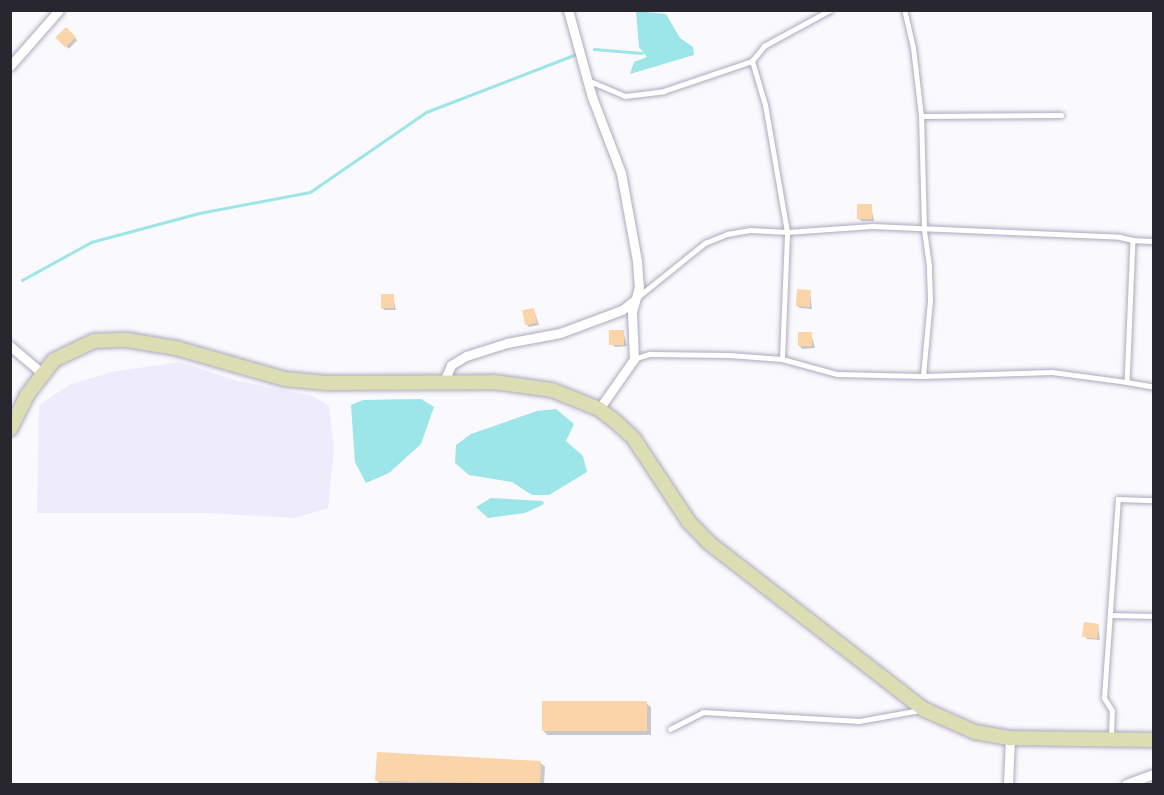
<!DOCTYPE html>
<style>
body{margin:0}
#map{position:relative;width:1164px;height:795px;overflow:hidden;background:#faf9fd;font-family:Arial,sans-serif}
div>[style]{position:absolute}
[style*='--x']{left:calc(var(--x)*1px);top:calc(var(--y)*1px);width:calc(var(--w)*1px);rotate:calc(var(--a)*1deg)}
.built>*{inset:0;background:#eeebfc}
.water>*{inset:0;background:#9ce5e8}
.shadow>*{inset:0;background:#0003;transform-origin:0 0}
.stream>*{height:3px;margin:-1.5px;padding:0 1.5px;transform-origin:1.5px;border-radius:1.5px;background:#9ce5e8}
.building>*{inset:0;background:#fbd5a9;transform-origin:0 0}
.roads{filter:drop-shadow(0 0 2px #ada9bc) drop-shadow(0 0 2px #ada9bc)}
.service>*{height:4.5px;margin:-2.25px;padding:0 2.25px;transform-origin:2.25px;border-radius:2.25px;background:#fff}
.minor>*{height:9px;margin:-4.5px;padding:0 4.5px;transform-origin:4.5px;border-radius:4.5px;background:#fff}
.secondary>*{height:14px;margin:-7px;padding:0 7px;transform-origin:7px;border-radius:7px;background:#dcddb2}
span{translate:-50% -50%;white-space:nowrap;text-align:center;line-height:1.15;-webkit-text-stroke:4.5px #faf9fd;paint-order:stroke}
.frame{position:absolute;inset:0;border:12px solid #28262e;pointer-events:none}
</style>
<div id="map">
<div class="built">
<div style="clip-path:polygon(180px 362px,238px 381px,313px 396px,329px 406px,334px 448px,328px 508px,295px 518px,208px 513px,37px 513px,39px 405px,69px 385px,111px 372px)"></div>
</div>
<div class="water">
<div style="clip-path:polygon(636px 11px,666px 14px,680px 38px,693px 47px,694px 55px,630px 74px,634px 62px,647px 57px,639px 47px)"></div>
<div style="clip-path:polygon(421px 399px,434px 407px,421px 444px,389px 473px,366px 483px,355px 462px,351px 405px,363px 400px)"></div>
<div style="clip-path:polygon(556px 409px,574px 424px,566px 441px,583px 456px,587px 472px,549px 495px,532px 495px,512px 482px,469px 475px,455px 463px,456px 445px,471px 434px,537px 411px)"></div>
<div style="clip-path:polygon(491px 498px,543px 501px,544px 504px,525px 513px,488px 518px,476px 507px)"></div>
</div>
<div class="shadow">
<div style="left:66px;top:29px;width:16px;height:12px;rotate:45deg"></div>
<div style="clip-path:polygon(871px 206px,874px 221px,862px 221px,859px 219px)"></div>
<div style="clip-path:polygon(810px 292px,812px 309px,800px 308px,797px 306px)"></div>
<div style="clip-path:polygon(393px 296px,396px 310px,385px 310px,382px 308px)"></div>
<div style="clip-path:polygon(534px 310px,539px 325px,529px 327px,526px 324px)"></div>
<div style="clip-path:polygon(623px 331px,627px 346px,615px 347px,612px 344px)"></div>
<div style="clip-path:polygon(811px 333px,815px 348px,802px 349px,800px 346px)"></div>
<div style="clip-path:polygon(1098px 625px,1100px 640px,1087px 639px,1085px 636px)"></div>
<div style="clip-path:polygon(646px 703px,651px 707px,651px 735px,547px 735px,543px 730px)"></div>
<div style="clip-path:polygon(541px 763px,545px 767px,544px 784px,381px 784px,377px 781px)"></div>
</div>
<div class="stream">
<div style="--x:594;--y:49;--w:48;--a:4.8"></div>
<div style="--x:22;--y:280;--w:79;--a:-28.8"></div>
<div style="--x:91;--y:242;--w:112;--a:-15"></div>
<div style="--x:199;--y:213;--w:113;--a:-10.7"></div>
<div style="--x:310;--y:192;--w:141;--a:-34.6"></div>
<div style="--x:426;--y:112;--w:159;--a:-21.1"></div>
</div>
<div class="building">
<div style="left:66px;top:27px;width:14px;height:15px;rotate:45deg"></div>
<div style="left:872px;top:204px;width:15px;height:15px;rotate:90deg"></div>
<div style="left:797px;top:289px;width:14px;height:17px;rotate:4deg"></div>
<div style="left:381px;top:294px;width:13px;height:14px"></div>
<div style="left:534px;top:308px;width:15px;height:12px;rotate:79deg"></div>
<div style="left:609px;top:330px;width:15px;height:15px"></div>
<div style="left:798px;top:332px;width:14px;height:14px"></div>
<div style="left:1084px;top:622px;width:15px;height:15px;rotate:8deg"></div>
<div style="left:542px;top:701px;width:105px;height:30px"></div>
<div style="clip-path:polygon(377px 752px,541px 761px,540px 784px,375px 781px)"></div>
</div>
<div class="roads">
<div class="service">
<div style="--x:590;--y:81;--w:38;--a:23"></div>
<div style="--x:625;--y:96;--w:39;--a:-7"></div>
<div style="--x:664;--y:91;--w:93;--a:-18.8"></div>
<div style="--x:921;--y:116;--w:140;--a:-0.4"></div>
<div style="--x:1133;--y:240;--w:21;--a:3"></div>
<div style="--x:639;--y:296;--w:85;--a:-38.8"></div>
<div style="--x:705;--y:243;--w:24;--a:-22"></div>
<div style="--x:727;--y:234;--w:23;--a:-10"></div>
<div style="--x:750;--y:230;--w:37;--a:3"></div>
<div style="--x:787;--y:232;--w:85;--a:-4"></div>
<div style="--x:872;--y:226;--w:248;--a:2.5"></div>
<div style="--x:1120;--y:237;--w:13;--a:13"></div>
<div style="--x:1133;--y:240;--w:142;--a:92.4"></div>
<div style="--x:1127;--y:382;--w:27;--a:10"></div>
<div style="--x:634;--y:359;--w:16;--a:-18"></div>
<div style="--x:649;--y:354;--w:80;--a:0.7"></div>
<div style="--x:729;--y:355;--w:53;--a:4.3"></div>
<div style="--x:782;--y:359;--w:57;--a:15.3"></div>
<div style="--x:837;--y:374;--w:86;--a:1.3"></div>
<div style="--x:923;--y:376;--w:76;--a:-84.7"></div>
<div style="--x:930;--y:300;--w:34;--a:-92"></div>
<div style="--x:929;--y:266;--w:37;--a:-98"></div>
<div style="--x:924;--y:229;--w:113;--a:-91.5"></div>
<div style="--x:921;--y:116;--w:68;--a:-96.7"></div>
<div style="--x:913;--y:48;--w:39;--a:-103"></div>
<div style="--x:782;--y:359;--w:127;--a:-87.7"></div>
<div style="--x:787;--y:232;--w:129;--a:-99.8"></div>
<div style="--x:765;--y:105;--w:46;--a:-106.5"></div>
<div style="--x:752;--y:61;--w:19;--a:-51"></div>
<div style="--x:764;--y:46;--w:75;--a:-28.6"></div>
<div style="--x:923;--y:376;--w:129;--a:-1.8"></div>
<div style="--x:1052;--y:372;--w:76;--a:7.6"></div>
<div style="--x:1110;--y:615;--w:44;--a:1.3"></div>
<div style="--x:670;--y:729;--w:37;--a:-27"></div>
<div style="--x:703;--y:712;--w:156;--a:3.3"></div>
<div style="--x:859;--y:721;--w:62;--a:-10.2"></div>
<div style="--x:1111;--y:736;--w:25;--a:-88"></div>
<div style="--x:1112;--y:711;--w:15;--a:-122"></div>
<div style="--x:1104;--y:698;--w:199;--a:-86"></div>
<div style="--x:1118;--y:499;--w:36;--a:2"></div>
</div>
<div class="minor">
<div style="--x:568;--y:10;--w:90;--a:74.6"></div>
<div style="--x:592;--y:97;--w:81;--a:69.1"></div>
<div style="--x:621;--y:173;--w:89;--a:79.7"></div>
<div style="--x:637;--y:261;--w:26;--a:86"></div>
<div style="--x:639;--y:287;--w:26;--a:106"></div>
<div style="--x:632;--y:312;--w:47;--a:87.6"></div>
<div style="--x:634;--y:359;--w:61;--a:125"></div>
<div style="--x:10;--y:66;--w:74;--a:-48.8"></div>
<div style="--x:10;--y:346;--w:42;--a:40.2"></div>
<div style="--x:444;--y:381;--w:17;--a:-66"></div>
<div style="--x:451;--y:365;--w:17;--a:-31"></div>
<div style="--x:466;--y:356;--w:43;--a:-17.6"></div>
<div style="--x:507;--y:343;--w:54;--a:-10.7"></div>
<div style="--x:560;--y:333;--w:66;--a:-20.4"></div>
<div style="--x:622;--y:310;--w:16;--a:-38"></div>
<div style="--x:1008;--y:784;--w:46;--a:-87.5"></div>
<div style="--x:1126;--y:784;--w:30;--a:-20"></div>
</div>
<div class="secondary">
<div style="--x:10;--y:429;--w:38;--a:-63"></div>
<div style="--x:27;--y:395;--w:44;--a:-52.4"></div>
<div style="--x:54;--y:360;--w:44;--a:-25.4"></div>
<div style="--x:94;--y:341;--w:33;--a:-2"></div>
<div style="--x:127;--y:340;--w:50;--a:9.3"></div>
<div style="--x:176;--y:348;--w:113;--a:15.9"></div>
<div style="--x:285;--y:379;--w:42;--a:5.4"></div>
<div style="--x:327;--y:383;--w:167;--a:-0.3"></div>
<div style="--x:494;--y:382;--w:59;--a:7.9"></div>
<div style="--x:552;--y:390;--w:51;--a:22"></div>
<div style="--x:599;--y:409;--w:20;--a:37"></div>
<div style="--x:615;--y:421;--w:26;--a:43"></div>
<div style="--x:634;--y:439;--w:100;--a:56.5"></div>
<div style="--x:689;--y:522;--w:28;--a:46"></div>
<div style="--x:708;--y:542;--w:272;--a:37.8"></div>
<div style="--x:923;--y:709;--w:57;--a:23.9"></div>
<div style="--x:975;--y:732;--w:36;--a:10"></div>
<div style="--x:1010;--y:738;--w:144;--a:0.8"></div>
</div>
</div>
<div class="frame"></div>
</div>
